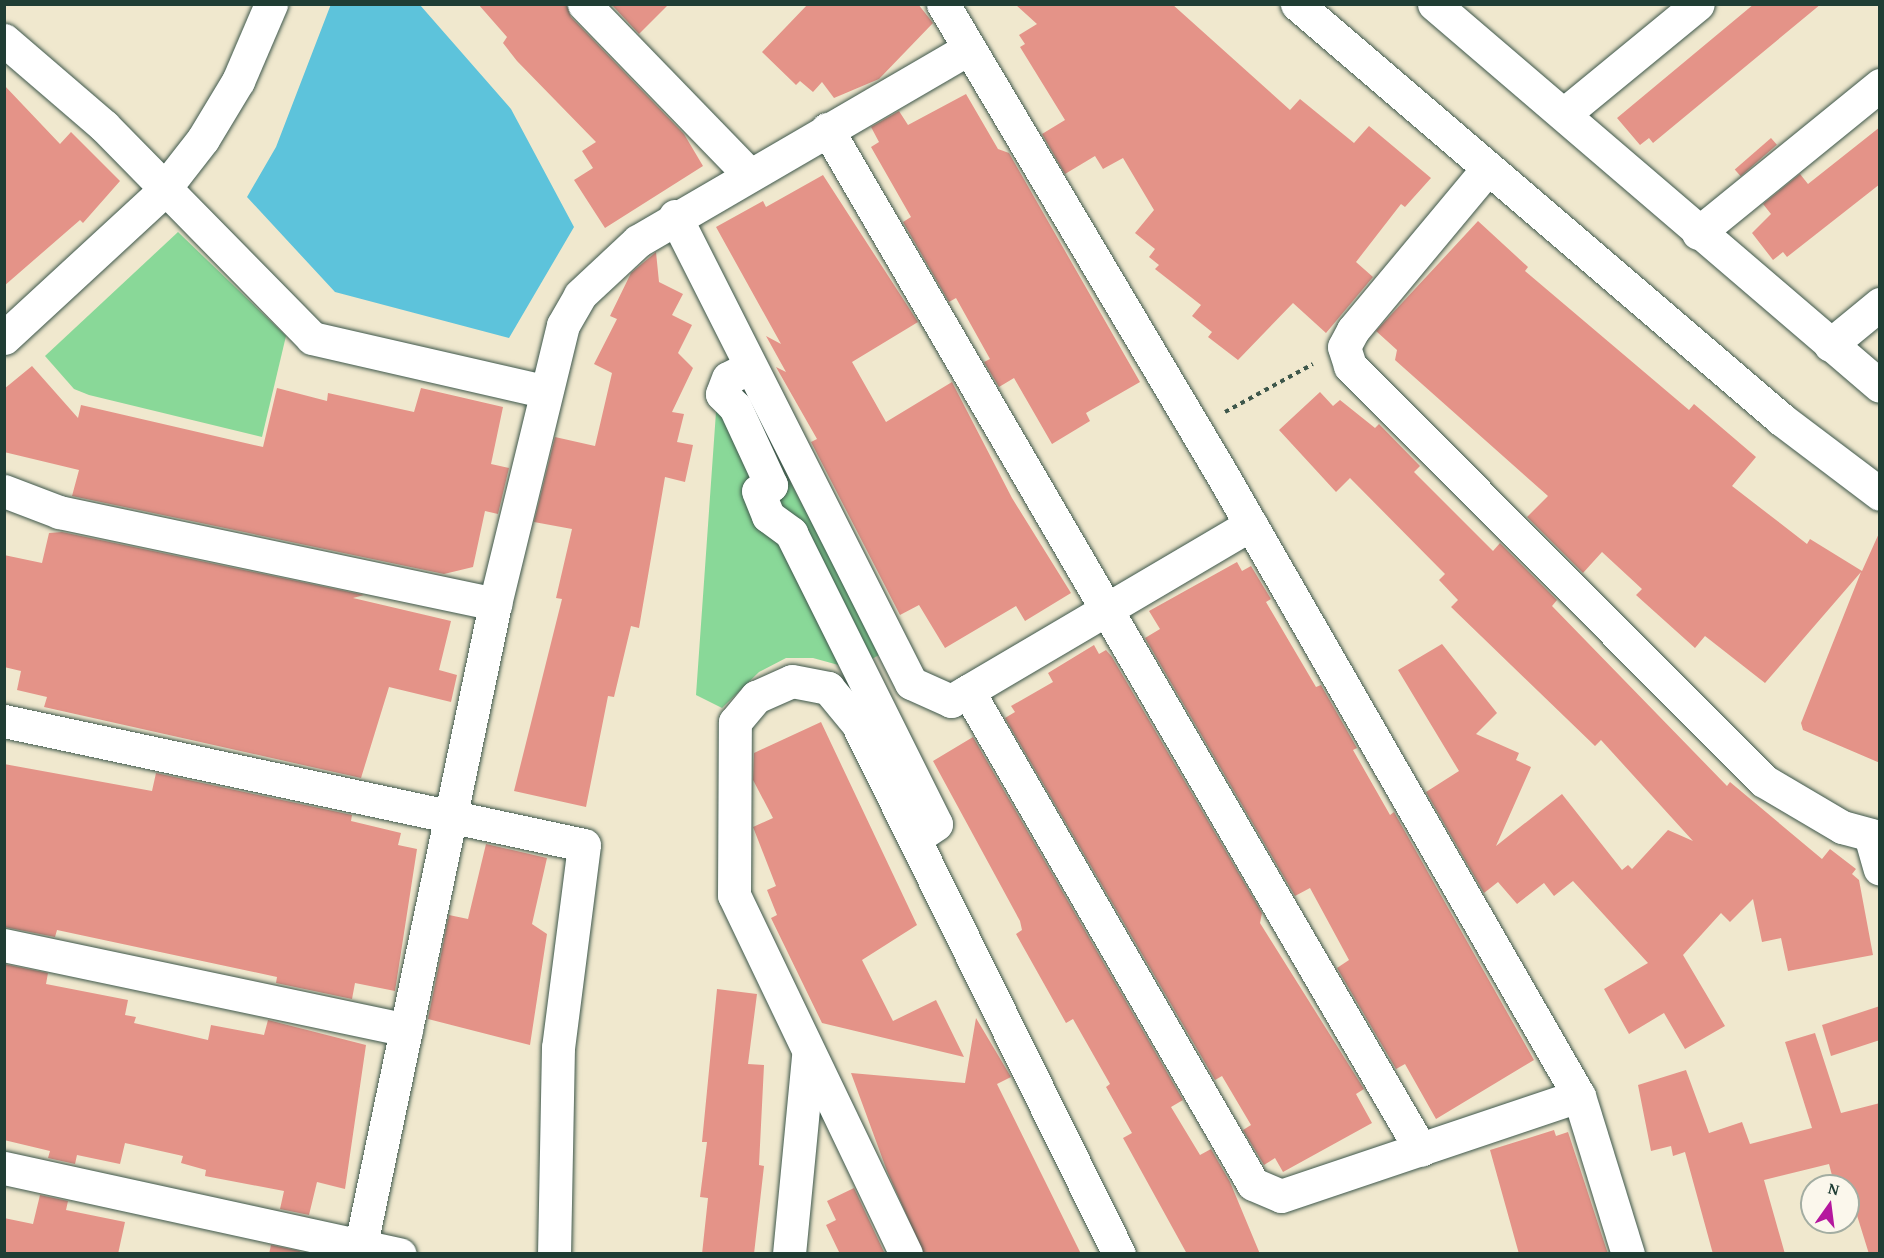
<!DOCTYPE html>
<style>
body{margin:0}
#map{position:relative;width:1884px;height:1258px;overflow:hidden;background:#f0e8ce;font-family:"Gentium Book Plus",serif}
div>[style]{position:absolute}
[style*='--x']{left:calc(var(--x)*1px);top:calc(var(--y)*1px);width:calc(var(--w)*1px);rotate:calc(var(--a)*1deg)}
.green>*{inset:0;background:#89d898}
.water>*{inset:0;background:#5dc3db}
.building>*{inset:0;background:#e49388;transform-origin:0 0}
.path>*{height:4px;margin-top:-2px;transform-origin:0;background:repeating-linear-gradient(90deg,#3e574b 0 4.5px,transparent 0 9px)}
.roads{filter:drop-shadow(0 0 2px #3e574b) drop-shadow(0 0 2px #3e574b)}
.minor>*{height:33px;margin:-16.5px;padding:0 16.5px;transform-origin:16.5px;border-radius:16.5px;background:#fff}
span{translate:-50% -50%;white-space:nowrap;text-align:center;line-height:1.15;-webkit-text-stroke:6px #fbf7ec;paint-order:stroke}
.frame{position:absolute;inset:0;border:6px solid #1f3d34;pointer-events:none}
.north{position:absolute;left:1800px;top:1174px;width:60px;height:60px;box-sizing:border-box;background:#fbf7ec;border:2px solid #a3ada2;border-radius:50%;rotate:14deg;font-size:16px;font-weight:700;line-height:24px;text-align:center;color:#1f3d34}
.north::after{content:'';display:block;margin:auto;width:21px;height:27px;background:#b5179e;clip-path:polygon(50% 0,100% 100%,50% 72%,0 100%)}
</style>
<div id="map">
<div class="green">
<div style="clip-path:polygon(178px 232px,286px 336px,262px 437px,89px 395px,74px 389px,45px 356px)"></div>
<div style="clip-path:polygon(716px 412px,754px 413px,881px 654px,853px 669px,813px 658px,786px 658px,759px 672px,722px 708px,696px 695px)"></div>
</div>
<div class="water">
<div style="clip-path:polygon(331px 4px,420px 5px,511px 109px,574px 227px,509px 338px,335px 292px,247px 197px,276px 147px)"></div>
</div>
<div class="building">
<div style="clip-path:polygon(478px 4px,566px 4px,571px 17px,684px 134px,703px 166px,605px 228px,574px 180px,593px 168px,582px 151px,596px 142px,517px 61px,503px 43px,507px 37px)"></div>
<div style="clip-path:polygon(611px 4px,669px 4px,639px 34px)"></div>
<div style="clip-path:polygon(808px 4px,918px 4px,933px 23px,879px 79px,834px 98px,822px 82px,813px 92px,800px 81px,796px 85px,762px 52px)"></div>
<div style="clip-path:polygon(1015px 4px,1172px 4px,1290px 110px,1300px 99px,1354px 143px,1369px 126px,1431px 178px,1405px 207px,1401px 204px,1356px 262px,1373px 277px,1326px 333px,1293px 303px,1238px 360px,1208px 337px,1212px 332px,1192px 316px,1201px 305px,1155px 269px,1159px 265px,1149px 257px,1155px 249px,1135px 233px,1154px 210px,1123px 158px,1103px 169px,1095px 156px,1065px 174px,1042px 134px,1065px 120px,1020px 47px,1025px 44px,1019px 35px,1037px 24px)"></div>
<div style="clip-path:polygon(1754px 4px,1821px 4px,1653px 143px,1649px 138px,1640px 145px,1617px 118px)"></div>
<div style="clip-path:polygon(4px 85px,60px 144px,71px 132px,120px 181px,83px 223px,80px 220px,4px 286px)"></div>
<div style="clip-path:polygon(966px 94px,998px 149px,1009px 153px,1140px 382px,1086px 413px,1090px 421px,1052px 444px,1014px 378px,999px 387px,984px 362px,990px 359px,956px 298px,949px 302px,903px 222px,911px 217px,871px 147px,879px 142px,871px 127px,899px 111px,908px 125px)"></div>
<div style="clip-path:polygon(1880px 127px,1880px 184px,1787px 257px,1783px 252px,1773px 260px,1752px 233px,1771px 214px,1763px 204px,1800px 174px,1808px 184px)"></div>
<div style="left:1771px;top:138px;width:9px;height:48px;rotate:49deg"></div>
<div style="clip-path:polygon(823px 175px,918px 322px,852px 362px,886px 422px,952px 382px,1012px 498px,1071px 593px,1025px 621px,1016px 606px,945px 648px,919px 605px,900px 615px,811px 442px,817px 439px,776px 367px,786px 372px,766px 336px,781px 344px,716px 227px,763px 201px,766px 207px)"></div>
<div style="clip-path:polygon(1478px 221px,1528px 267px,1525px 271px,1689px 410px,1694px 404px,1756px 457px,1732px 486px,1807px 544px,1810px 539px,1862px 571px,1880px 531px,1880px 763px,1803px 730px,1801px 723px,1861px 572px,1765px 683px,1705px 636px,1695px 648px,1636px 595px,1642px 589px,1602px 552px,1583px 573px,1527px 517px,1548px 496px,1395px 360px,1397px 350px,1376px 331px)"></div>
<div style="clip-path:polygon(656px 252px,659px 282px,683px 294px,672px 315px,692px 325px,678px 353px,693px 368px,672px 412px,684px 414px,677px 442px,693px 445px,685px 482px,665px 477px,639px 628px,631px 626px,614px 697px,608px 696px,586px 807px,514px 791px,562px 599px,556px 598px,572px 529px,534px 522px,555px 437px,595px 446px,612px 373px,594px 364px,617px 319px,610px 316px,631px 273px)"></div>
<div style="clip-path:polygon(32px 366px,78px 418px,81px 405px,263px 447px,277px 388px,327px 401px,328px 393px,414px 412px,421px 388px,503px 407px,491px 464px,509px 468px,498px 514px,485px 511px,473px 567px,444px 574px,72px 496px,79px 470px,4px 452px,4px 389px)"></div>
<div style="clip-path:polygon(1320px 392px,1333px 406px,1340px 400px,1375px 428px,1379px 424px,1420px 466px,1414px 472px,1493px 551px,1500px 543px,1557px 600px,1552px 606px,1727px 786px,1730px 782px,1822px 859px,1830px 849px,1856px 869px,1852px 874px,1859px 880px,1873px 955px,1788px 971px,1781px 938px,1762px 942px,1753px 899px,1730px 922px,1721px 913px,1683px 955px,1725px 1026px,1685px 1049px,1664px 1013px,1629px 1034px,1604px 989px,1648px 963px,1573px 881px,1554px 896px,1544px 883px,1517px 904px,1498px 882px,1484px 893px,1426px 792px,1459px 771px,1398px 670px,1442px 644px,1497px 713px,1476px 734px,1519px 753px,1516px 760px,1531px 767px,1496px 846px,1562px 794px,1622px 870px,1628px 865px,1632px 869px,1668px 830px,1693px 841px,1601px 740px,1595px 746px,1451px 607px,1458px 600px,1439px 580px,1445px 574px,1350px 478px,1336px 492px,1279px 430px)"></div>
<div style="clip-path:polygon(62px 532px,364px 595px,353px 598px,451px 621px,439px 670px,457px 675px,451px 702px,389px 687px,361px 778px,44px 707px,47px 697px,17px 690px,21px 671px,4px 667px,4px 555px,42px 563px,49px 533px)"></div>
<div style="clip-path:polygon(1237px 562px,1242px 571px,1251px 566px,1271px 599px,1266px 602px,1316px 687px,1321px 685px,1357px 748px,1353px 750px,1390px 815px,1394px 812px,1534px 1060px,1436px 1119px,1405px 1064px,1396px 1069px,1337px 968px,1349px 960px,1310px 888px,1295px 896px,1145px 638px,1160px 629px,1149px 611px)"></div>
<div style="clip-path:polygon(1094px 645px,1099px 654px,1106px 650px,1112px 657px,1262px 913px,1260px 923px,1364px 1089px,1356px 1094px,1372px 1123px,1283px 1172px,1275px 1158px,1264px 1165px,1243px 1130px,1251px 1125px,1222px 1076px,1215px 1080px,1005px 718px,1015px 712px,1011px 706px,1053px 682px,1048px 673px)"></div>
<div style="clip-path:polygon(821px 722px,917px 925px,862px 960px,893px 1021px,936px 1000px,964px 1057px,822px 1023px,771px 918px,777px 915px,767px 890px,776px 886px,753px 827px,773px 818px,753px 780px,754px 753px)"></div>
<div style="clip-path:polygon(973px 737px,1183px 1100px,1171px 1107px,1200px 1155px,1211px 1149px,1230px 1182px,1260px 1254px,1187px 1254px,1123px 1138px,1132px 1133px,1106px 1087px,1110px 1084px,1073px 1019px,1066px 1023px,1016px 934px,1022px 930px,1020px 921px,933px 761px)"></div>
<div style="clip-path:polygon(4px 764px,152px 791px,156px 773px,352px 815px,351px 821px,401px 833px,398px 845px,417px 849px,395px 991px,355px 983px,352px 999px,276px 983px,277px 977px,57px 930px,55px 937px,4px 927px)"></div>
<div style="clip-path:polygon(486px 844px,547px 858px,532px 924px,547px 934px,530px 1045px,428px 1019px,449px 915px,468px 919px)"></div>
<div style="clip-path:polygon(4px 964px,48px 973px,46px 984px,128px 1000px,125px 1015px,136px 1017px,134px 1023px,208px 1040px,211px 1025px,264px 1035px,268px 1020px,366px 1045px,345px 1189px,317px 1182px,309px 1215px,280px 1209px,284px 1191px,205px 1176px,206px 1170px,181px 1163px,183px 1156px,125px 1143px,120px 1164px,77px 1155px,75px 1164px,48px 1158px,50px 1151px,4px 1140px)"></div>
<div style="clip-path:polygon(717px 989px,757px 994px,748px 1064px,764px 1065px,759px 1165px,764px 1166px,754px 1254px,702px 1254px,708px 1198px,700px 1197px,707px 1142px,702px 1142px)"></div>
<div style="clip-path:polygon(1880px 1006px,1880px 1040px,1831px 1056px,1822px 1025px)"></div>
<div style="clip-path:polygon(976px 1018px,1011px 1077px,997px 1084px,1081px 1254px,924px 1254px,887px 1171px,851px 1073px,965px 1083px)"></div>
<div style="clip-path:polygon(1815px 1033px,1841px 1113px,1880px 1103px,1880px 1254px,1869px 1254px,1846px 1180px,1834px 1183px,1829px 1164px,1764px 1180px,1785px 1254px,1713px 1254px,1685px 1152px,1673px 1156px,1671px 1146px,1651px 1151px,1638px 1085px,1686px 1070px,1709px 1133px,1742px 1122px,1750px 1144px,1812px 1128px,1785px 1042px)"></div>
<div style="clip-path:polygon(1554px 1130px,1556px 1136px,1568px 1132px,1608px 1254px,1519px 1254px,1490px 1150px)"></div>
<div style="clip-path:polygon(854px 1188px,885px 1254px,840px 1254px,826px 1225px,836px 1220px,827px 1201px)"></div>
<div style="clip-path:polygon(40px 1195px,68px 1201px,66px 1210px,125px 1222px,118px 1254px,4px 1254px,4px 1218px,33px 1224px)"></div>
<div style="clip-path:polygon(271px 1245px,300px 1251px,299px 1254px,269px 1254px)"></div>
</div>
<div class="path">
<div style="--x:1225;--y:412;--w:100;--a:-28.6"></div>
</div>
<div class="roads">
<div class="minor">
<div style="--x:584;--y:4;--w:237;--a:45.9"></div>
<div style="--x:943;--y:4;--w:543;--a:59.33"></div>
<div style="--x:1220;--y:471;--w:721;--a:60.13"></div>
<div style="--x:1579;--y:1096;--w:165;--a:72.8"></div>
<div style="--x:1297;--y:4;--w:638;--a:40.61"></div>
<div style="--x:1781;--y:419;--w:124;--a:37.1"></div>
<div style="--x:1434;--y:4;--w:587;--a:40.58"></div>
<div style="--x:4;--y:40;--w:132;--a:40.7"></div>
<div style="--x:104;--y:126;--w:297;--a:45.5"></div>
<div style="--x:312;--y:338;--w:237;--a:12.9"></div>
<div style="--x:1564;--y:114;--w:173;--a:-39.4"></div>
<div style="--x:827;--y:129;--w:1181;--a:59.81"></div>
<div style="--x:1488;--y:168;--w:211;--a:129.8"></div>
<div style="--x:1353;--y:330;--w:19;--a:118"></div>
<div style="--x:1344;--y:347;--w:20;--a:72"></div>
<div style="--x:1350;--y:366;--w:586;--a:45.07"></div>
<div style="--x:1764;--y:781;--w:91;--a:30.5"></div>
<div style="--x:1842;--y:827;--w:39;--a:15"></div>
<div style="--x:675;--y:216;--w:523;--a:63.19"></div>
<div style="--x:911;--y:683;--w:44;--a:24.2"></div>
<div style="--x:951;--y:701;--w:348;--a:-30.5"></div>
<div style="--x:1698;--y:233;--w:235;--a:-39.1"></div>
<div style="--x:4;--y:338;--w:214;--a:-42.7"></div>
<div style="--x:161;--y:193;--w:68;--a:-52.1"></div>
<div style="--x:203;--y:139;--w:68;--a:-58.9"></div>
<div style="--x:238;--y:81;--w:84;--a:-66.8"></div>
<div style="--x:1830;--y:345;--w:65;--a:-39.4"></div>
<div style="--x:748;--y:368;--w:22;--a:153"></div>
<div style="--x:728;--y:378;--w:17;--a:111"></div>
<div style="--x:722;--y:394;--w:18;--a:45"></div>
<div style="--x:735;--y:407;--w:86;--a:65.2"></div>
<div style="--x:771;--y:485;--w:14;--a:155"></div>
<div style="--x:758;--y:491;--w:27;--a:68"></div>
<div style="--x:768;--y:516;--w:29;--a:36"></div>
<div style="--x:791;--y:533;--w:325;--a:63.5"></div>
<div style="--x:936;--y:824;--w:25;--a:146"></div>
<div style="--x:4;--y:491;--w:59;--a:20.9"></div>
<div style="--x:59;--y:512;--w:446;--a:11.9"></div>
<div style="--x:968;--y:691;--w:569;--a:59.97"></div>
<div style="--x:1253;--y:1184;--w:30;--a:23"></div>
<div style="--x:1281;--y:1196;--w:314;--a:-18.6"></div>
<div style="--x:4;--y:721;--w:593;--a:12.07"></div>
<div style="--x:584;--y:845;--w:204;--a:97.3"></div>
<div style="--x:558;--y:1047;--w:207;--a:91.1"></div>
<div style="--x:1870;--y:835;--w:35;--a:74"></div>
<div style="--x:4;--y:945;--w:411;--a:11.9"></div>
<div style="--x:4;--y:1168;--w:405;--a:12.3"></div>
<div style="--x:359;--y:1254;--w:664;--a:-78.18"></div>
<div style="--x:495;--y:604;--w:287;--a:-76.3"></div>
<div style="--x:563;--y:325;--w:34;--a:-60"></div>
<div style="--x:580;--y:295;--w:79;--a:-43"></div>
<div style="--x:638;--y:241;--w:383;--a:-30.2"></div>
<div style="--x:789;--y:1254;--w:200;--a:-84.5"></div>
<div style="--x:906;--y:1254;--w:398;--a:-115.6"></div>
<div style="--x:734;--y:895;--w:173;--a:-89.7"></div>
<div style="--x:735;--y:722;--w:33;--a:-50"></div>
<div style="--x:756;--y:697;--w:39;--a:-24"></div>
<div style="--x:792;--y:681;--w:37;--a:11"></div>
<div style="--x:828;--y:688;--w:45;--a:50.4"></div>
<div style="--x:857;--y:723;--w:592;--a:63.74"></div>
</div>
</div>
<div class="frame"></div>
<div class="north">N</div>
</div>
